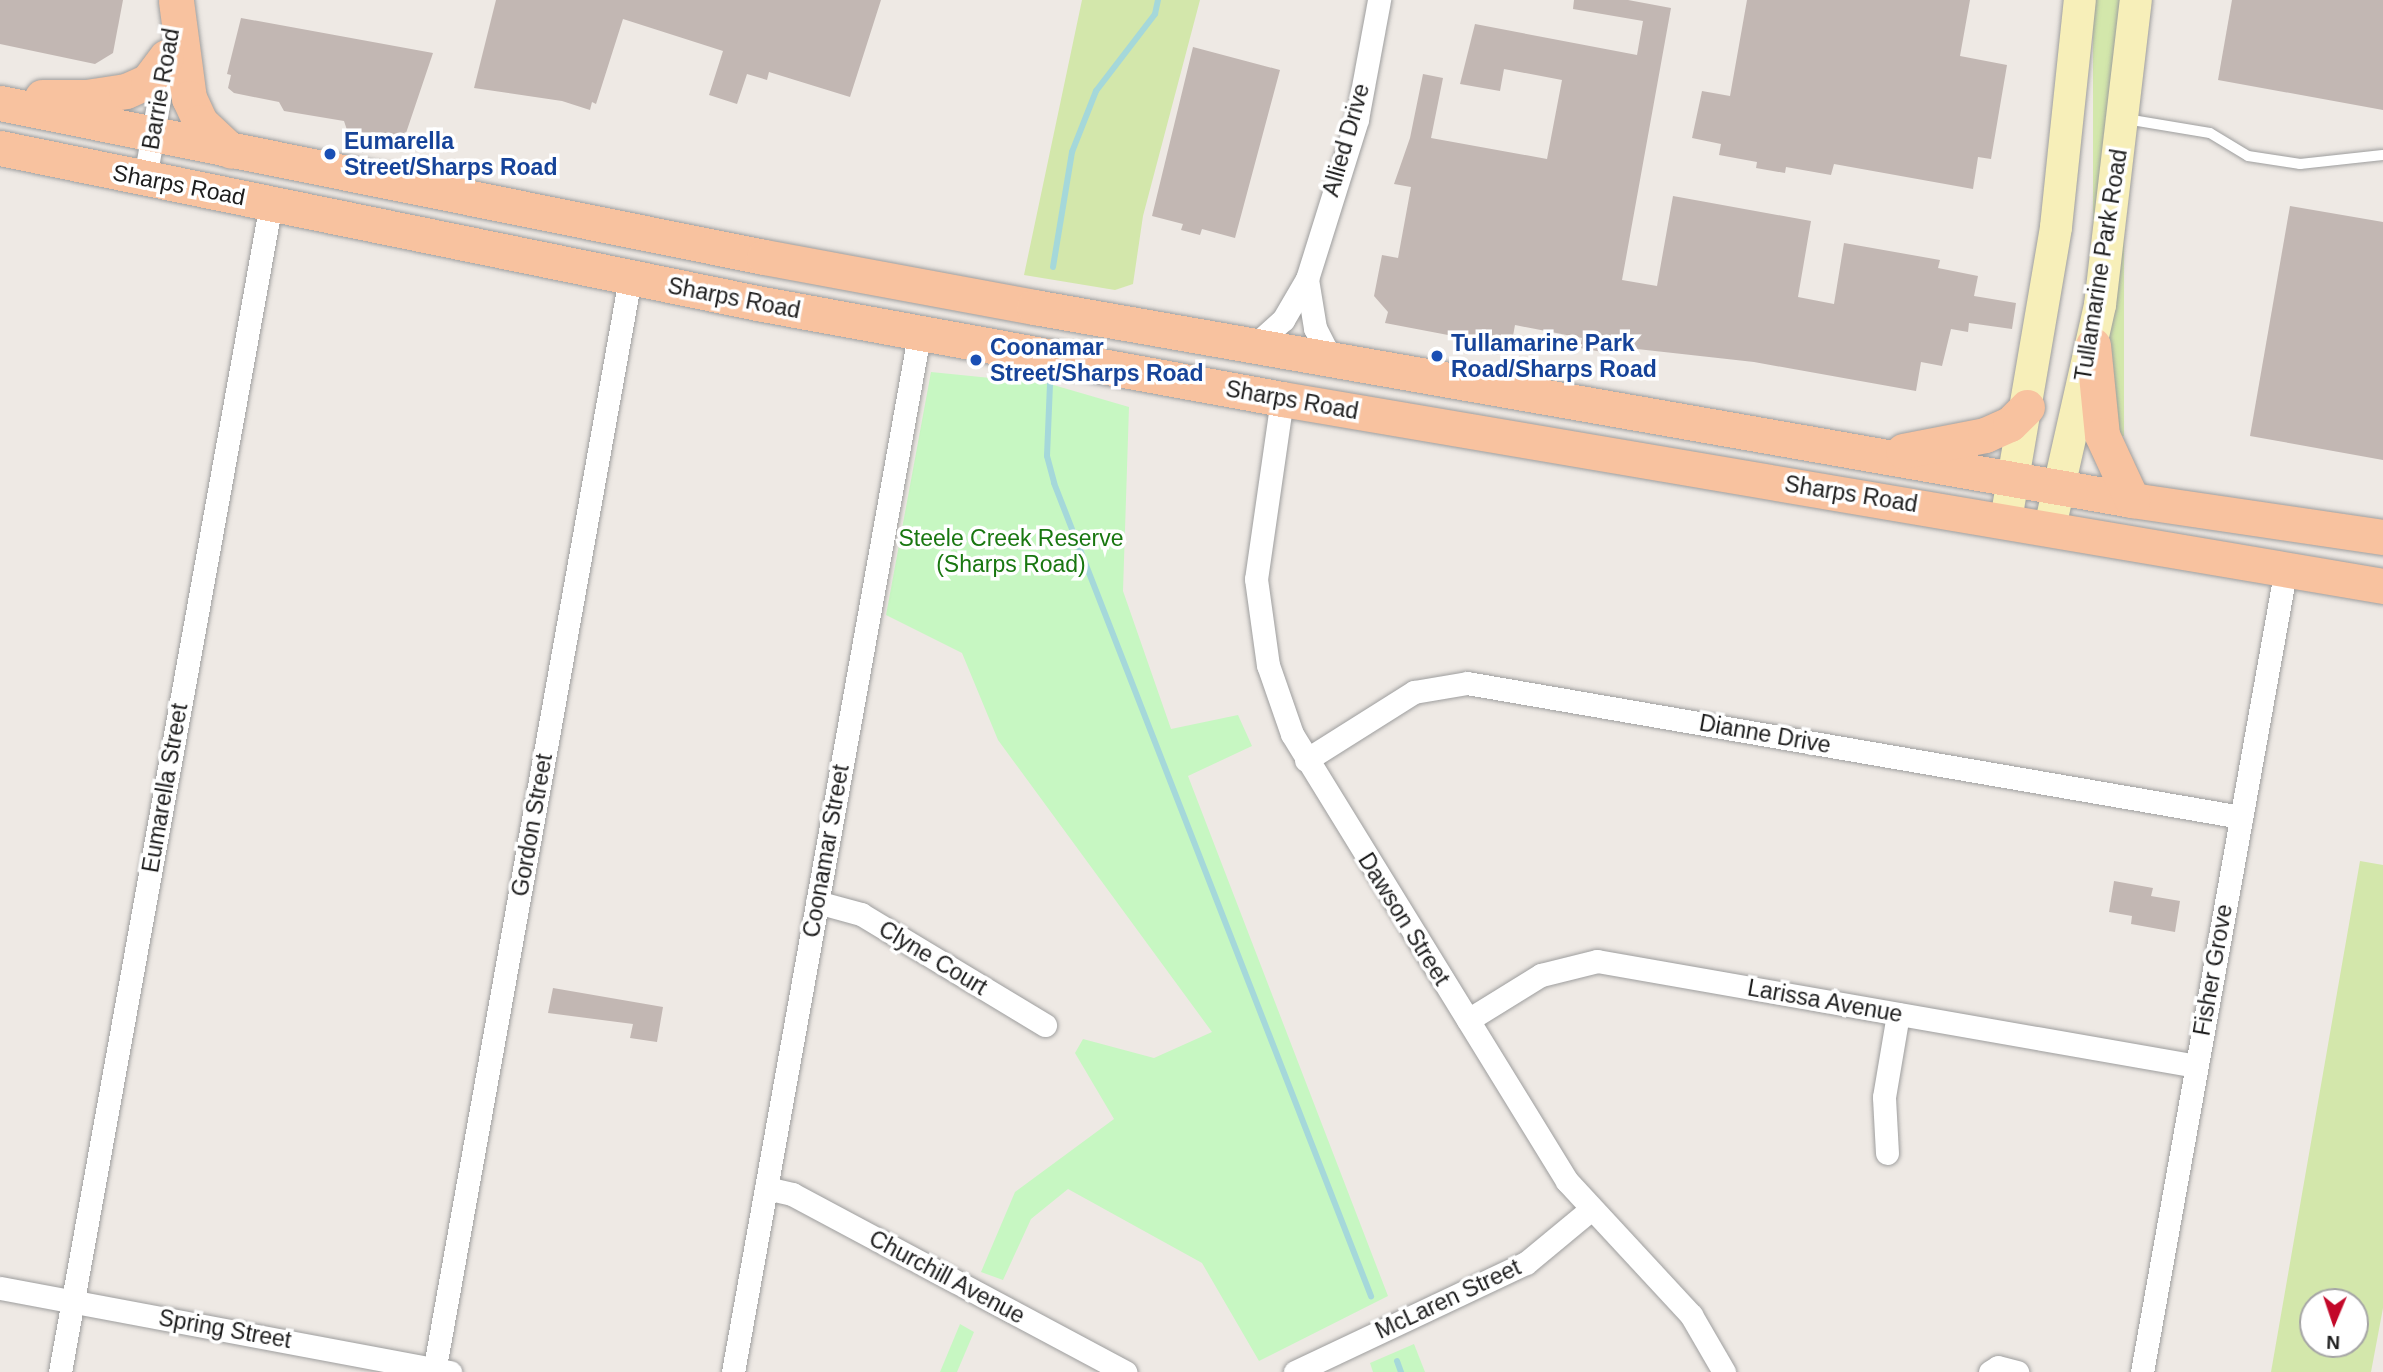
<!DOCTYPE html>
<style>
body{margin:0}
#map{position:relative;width:2383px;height:1372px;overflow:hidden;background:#eee9e4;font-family:Arial,sans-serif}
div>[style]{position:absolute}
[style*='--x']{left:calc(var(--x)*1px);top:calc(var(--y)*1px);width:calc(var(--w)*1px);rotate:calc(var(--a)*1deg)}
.grass>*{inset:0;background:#d3e7ab;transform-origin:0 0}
.park>*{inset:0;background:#c7f7c2}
.stream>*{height:6px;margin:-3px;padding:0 3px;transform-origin:3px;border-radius:3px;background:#a5d8da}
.building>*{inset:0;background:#c2b7b3}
.roads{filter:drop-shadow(0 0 2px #9e9e9e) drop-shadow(0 0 2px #9e9e9e)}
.lane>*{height:10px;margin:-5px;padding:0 5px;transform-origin:5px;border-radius:5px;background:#fff}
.street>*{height:23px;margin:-11.5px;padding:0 11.5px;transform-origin:11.5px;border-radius:11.5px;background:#fff}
.secondary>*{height:32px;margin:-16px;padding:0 16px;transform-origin:16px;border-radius:16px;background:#f7efb9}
.primary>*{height:35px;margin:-17.5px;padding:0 17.5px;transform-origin:17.5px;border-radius:17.5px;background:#f8c29f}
.dots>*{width:19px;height:19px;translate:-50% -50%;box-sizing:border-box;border:4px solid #fff;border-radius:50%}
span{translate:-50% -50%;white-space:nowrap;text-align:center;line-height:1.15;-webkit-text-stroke:7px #fff;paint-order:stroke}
.street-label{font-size:23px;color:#1d1d1d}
.transit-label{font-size:23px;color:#164399;font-weight:700}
.left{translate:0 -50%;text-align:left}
.park-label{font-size:23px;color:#197710}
.north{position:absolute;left:2299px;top:1288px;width:70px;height:70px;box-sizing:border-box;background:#fff;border:2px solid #a5a5a5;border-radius:50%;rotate:182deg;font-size:19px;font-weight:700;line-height:28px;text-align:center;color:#1d1d1d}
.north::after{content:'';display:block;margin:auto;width:24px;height:32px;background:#c30829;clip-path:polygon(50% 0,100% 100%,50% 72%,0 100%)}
</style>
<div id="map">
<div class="grass">
<div style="clip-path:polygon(1082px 0,1200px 0,1143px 216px,1133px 284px,1115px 290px,1024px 275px)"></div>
<div style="left:2093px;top:0;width:31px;height:436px"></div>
<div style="clip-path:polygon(evenodd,2360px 861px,2383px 865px,2383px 1308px,2371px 1372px,2271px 1372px,2360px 861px,2313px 1302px,2355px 1302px,2355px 1344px,2313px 1344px,2313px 1302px)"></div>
</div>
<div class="park">
<div style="clip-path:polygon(931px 372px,1050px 384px,1129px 407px,1123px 591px,1171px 729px,1238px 715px,1252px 746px,1188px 776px,1388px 1296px,1259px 1361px,1202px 1263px,1068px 1189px,1031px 1219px,1003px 1280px,981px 1272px,1015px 1192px,1114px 1119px,1075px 1053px,1083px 1039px,1154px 1058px,1212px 1032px,998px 740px,962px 653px,886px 615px)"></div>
<div style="clip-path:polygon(960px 1324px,974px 1332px,957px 1372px,940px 1372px)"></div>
<div style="clip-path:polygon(1414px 1344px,1425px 1372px,1373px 1372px,1370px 1363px)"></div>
</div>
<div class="stream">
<div style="--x:1053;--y:267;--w:117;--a:-80.6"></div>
<div style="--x:1072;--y:152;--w:66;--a:-68.5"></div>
<div style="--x:1096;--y:91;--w:97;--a:-52.5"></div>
<div style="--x:1155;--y:14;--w:14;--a:-78"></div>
<div style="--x:1050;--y:384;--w:72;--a:92.4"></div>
<div style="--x:1047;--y:456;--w:28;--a:75"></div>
<div style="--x:1054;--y:483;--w:873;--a:68.7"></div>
<div style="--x:1397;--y:1361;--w:12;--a:70"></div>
</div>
<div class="building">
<div style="clip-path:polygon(0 0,123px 0,113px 53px,95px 64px,0 44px)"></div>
<div style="clip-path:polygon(496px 0,881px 0,850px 97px,769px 72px,767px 80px,747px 74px,737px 104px,709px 95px,723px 51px,623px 19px,596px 104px,592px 102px,590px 110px,562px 101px,474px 88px)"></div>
<div style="clip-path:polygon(1574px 0,1628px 0,1671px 8px,1622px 280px,1657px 286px,1673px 196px,1811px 221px,1798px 297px,1834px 304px,1844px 243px,1940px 260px,1938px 268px,1978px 276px,1974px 296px,2016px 303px,2012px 329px,1969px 323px,1968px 332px,1951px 329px,1942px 366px,1921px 362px,1916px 391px,1754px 362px,1610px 346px,1608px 353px,1580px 348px,1582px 338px,1515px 325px,1511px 347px,1385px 323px,1388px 312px,1374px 296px,1382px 255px,1398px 258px,1411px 187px,1394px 184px,1410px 138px,1423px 74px,1443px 78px,1431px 138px,1547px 159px,1562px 80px,1504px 69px,1500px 91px,1460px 84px,1475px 24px,1637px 55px,1643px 21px,1573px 9px)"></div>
<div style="clip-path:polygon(1747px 0,1970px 0,1960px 56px,2007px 65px,1991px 159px,1978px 157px,1973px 189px,1834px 164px,1831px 175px,1786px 167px,1785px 173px,1756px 168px,1757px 162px,1719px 155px,1721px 144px,1692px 138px,1702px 91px,1730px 96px)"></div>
<div style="clip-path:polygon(2232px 0,2383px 0,2383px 110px,2218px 80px)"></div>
<div style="clip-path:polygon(241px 18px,433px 53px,405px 136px,399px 135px,398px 139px,347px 130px,344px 121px,284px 111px,279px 102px,234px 93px,228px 88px,231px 75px,227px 74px)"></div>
<div style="clip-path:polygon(1193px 47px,1280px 70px,1235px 238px,1202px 229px,1200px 235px,1181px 230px,1183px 224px,1152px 216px)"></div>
<div style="clip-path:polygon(2290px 206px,2383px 222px,2383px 460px,2250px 436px)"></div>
<div style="clip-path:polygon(2114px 881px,2153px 888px,2151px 896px,2180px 901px,2175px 932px,2131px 924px,2132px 916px,2109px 912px)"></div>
<div style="clip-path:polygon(553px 988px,663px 1007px,657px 1042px,630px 1038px,633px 1024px,548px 1013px)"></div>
</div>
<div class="roads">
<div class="lane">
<div style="--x:2126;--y:119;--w:85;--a:9.5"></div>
<div style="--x:2210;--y:133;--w:44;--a:31.2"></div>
<div style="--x:2248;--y:156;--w:53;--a:8.7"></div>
<div style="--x:2300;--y:164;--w:83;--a:-6.2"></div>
</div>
<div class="street">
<div style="--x:145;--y:178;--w:115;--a:-80"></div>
<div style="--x:1307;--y:279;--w:50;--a:80.7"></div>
<div style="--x:1315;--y:328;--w:35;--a:63"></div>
<div style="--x:1255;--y:345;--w:38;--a:-42"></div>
<div style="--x:1283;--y:320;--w:48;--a:-59.7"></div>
<div style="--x:1307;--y:279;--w:168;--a:-72.6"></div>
<div style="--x:1357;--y:119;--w:121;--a:-79.5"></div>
<div style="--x:1282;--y:399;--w:182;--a:98.2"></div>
<div style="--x:1256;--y:579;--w:87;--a:82.1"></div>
<div style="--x:1268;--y:665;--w:73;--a:70.8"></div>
<div style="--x:1292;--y:734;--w:525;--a:58.4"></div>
<div style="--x:1567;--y:1181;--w:183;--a:47.2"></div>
<div style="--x:1691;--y:1315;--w:66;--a:59.9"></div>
<div style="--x:1306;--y:760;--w:128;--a:-32.2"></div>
<div style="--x:1414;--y:692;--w:54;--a:-9.6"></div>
<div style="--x:1467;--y:683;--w:786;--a:9.82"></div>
<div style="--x:817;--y:902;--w:46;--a:15.3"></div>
<div style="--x:861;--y:914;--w:215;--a:31.1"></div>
<div style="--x:1468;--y:1020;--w:86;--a:-31.7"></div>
<div style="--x:1541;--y:975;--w:58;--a:-14"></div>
<div style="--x:1597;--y:961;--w:608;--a:9.94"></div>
<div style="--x:1887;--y:1153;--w:56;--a:-93.1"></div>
<div style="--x:1884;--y:1097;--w:84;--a:-80.4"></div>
<div style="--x:766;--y:1188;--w:27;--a:13"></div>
<div style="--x:792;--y:1194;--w:378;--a:28.1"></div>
<div style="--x:0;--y:1288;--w:458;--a:10.6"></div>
<div style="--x:60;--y:1372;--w:1188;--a:-79.77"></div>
<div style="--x:434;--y:1372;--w:1111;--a:-79.84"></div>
<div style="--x:733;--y:1372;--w:1059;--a:-79.83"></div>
<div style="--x:1295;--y:1372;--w:255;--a:-25.3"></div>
<div style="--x:1526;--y:1263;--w:83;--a:-39.6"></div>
<div style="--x:1990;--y:1372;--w:9;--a:-32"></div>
<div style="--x:1998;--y:1367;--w:20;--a:15"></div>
<div style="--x:2142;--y:1372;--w:817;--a:-79.85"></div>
</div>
<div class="secondary">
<div style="--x:2006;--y:520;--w:297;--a:-80.3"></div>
<div style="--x:2056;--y:227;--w:228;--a:-84"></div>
<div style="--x:2050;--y:527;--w:228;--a:-77.3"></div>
<div style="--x:2100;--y:305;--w:307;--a:-83.3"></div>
</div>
<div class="primary">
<div style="--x:176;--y:1;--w:98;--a:82.4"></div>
<div style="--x:189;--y:98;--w:26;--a:65"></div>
<div style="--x:200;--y:122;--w:42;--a:43.1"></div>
<div style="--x:42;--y:97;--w:44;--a:0"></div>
<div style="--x:86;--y:97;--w:40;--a:-8.5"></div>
<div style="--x:126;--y:91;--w:24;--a:-24"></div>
<div style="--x:148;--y:81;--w:30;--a:-53"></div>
<div style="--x:0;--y:103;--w:779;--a:11.4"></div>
<div style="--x:764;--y:257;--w:275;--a:10.5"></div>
<div style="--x:1034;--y:307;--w:1115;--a:9.97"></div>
<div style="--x:2132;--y:500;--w:254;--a:8.4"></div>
<div style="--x:0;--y:148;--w:773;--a:11.57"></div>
<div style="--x:757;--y:303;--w:534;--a:10.36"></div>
<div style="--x:1282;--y:399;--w:1117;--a:9.64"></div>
<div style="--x:2093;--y:345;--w:90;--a:84.3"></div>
<div style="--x:2102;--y:435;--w:72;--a:65.2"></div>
<div style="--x:1903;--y:451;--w:84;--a:-11"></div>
<div style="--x:1985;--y:435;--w:27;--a:-24"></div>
<div style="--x:2010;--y:424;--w:24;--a:-45"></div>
</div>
</div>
<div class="dots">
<div style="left:330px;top:154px;background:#1a4fb4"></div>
<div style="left:1437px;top:356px;background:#1a4fb4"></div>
<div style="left:976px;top:360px;background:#1a4fb4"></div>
</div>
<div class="street-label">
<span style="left:161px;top:89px;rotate:-80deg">Barrie Road</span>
<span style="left:1346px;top:140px;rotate:-74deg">Allied Drive</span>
<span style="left:179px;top:185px;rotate:11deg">Sharps Road</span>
<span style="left:2101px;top:265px;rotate:-81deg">Tullamarine Park Road</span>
<span style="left:734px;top:298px;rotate:11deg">Sharps Road</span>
<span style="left:1292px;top:400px;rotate:10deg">Sharps Road</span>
<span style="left:1851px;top:494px;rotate:9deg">Sharps Road</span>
<span style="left:1765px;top:734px;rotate:10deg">Dianne Drive</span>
<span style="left:165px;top:788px;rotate:-80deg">Eumarella Street</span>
<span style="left:532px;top:825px;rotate:-80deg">Gordon Street</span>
<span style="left:826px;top:851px;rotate:-80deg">Coonamar Street</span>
<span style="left:1404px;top:919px;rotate:58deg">Dawson Street</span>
<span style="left:933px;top:958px;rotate:31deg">Clyne Court</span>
<span style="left:2213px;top:970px;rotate:-80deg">Fisher Grove</span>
<span style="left:1825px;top:1001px;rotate:10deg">Larissa Avenue</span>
<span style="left:947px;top:1277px;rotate:28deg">Churchill Avenue</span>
<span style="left:1448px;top:1299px;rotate:-25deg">McLaren Street</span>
<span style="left:225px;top:1329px;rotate:10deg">Spring Street</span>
</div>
<div class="transit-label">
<span class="left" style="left:344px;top:154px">Eumarella<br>Street/Sharps Road</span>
<span class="left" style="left:1451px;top:356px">Tullamarine Park<br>Road/Sharps Road</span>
<span class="left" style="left:990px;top:360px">Coonamar<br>Street/Sharps Road</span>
</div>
<div class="park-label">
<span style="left:1011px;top:551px">Steele Creek Reserve<br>(Sharps Road)</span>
</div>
<div class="north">N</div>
</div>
